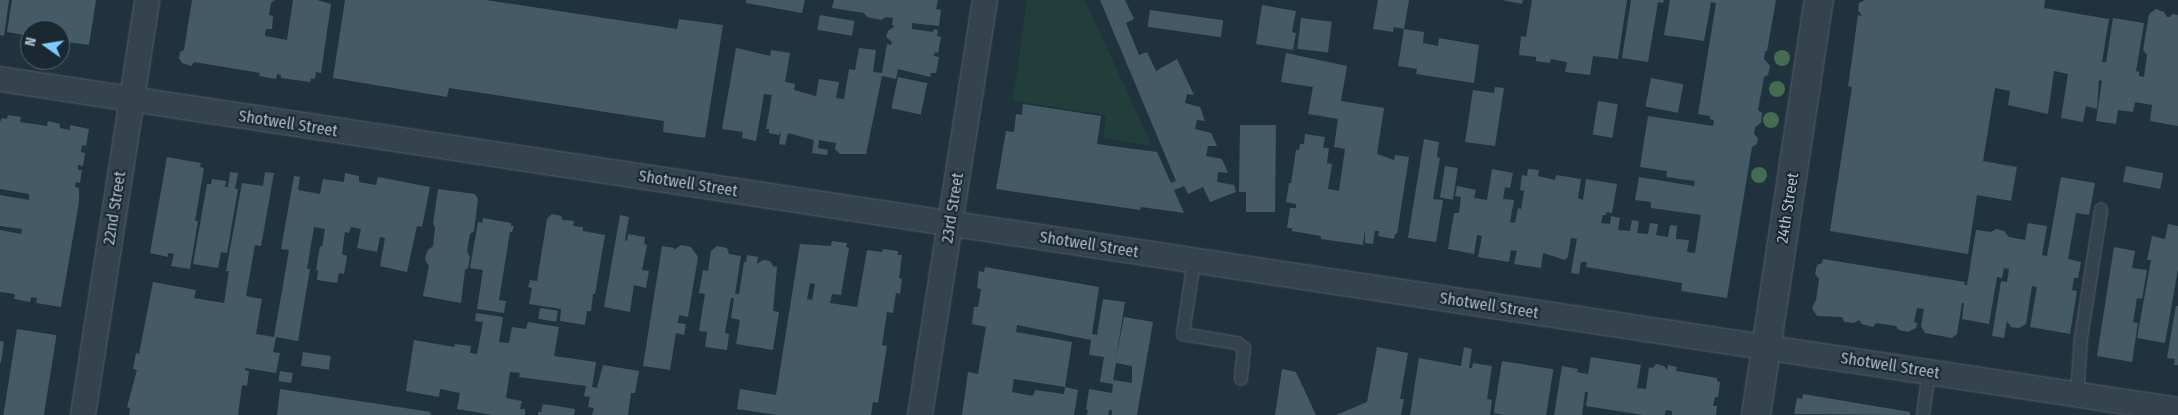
<!DOCTYPE html>
<style>
body{margin:0}
#map{position:relative;width:2178px;height:415px;overflow:hidden;background:#20323d;font-family:"Fira Sans Condensed",sans-serif}
div>[style]{position:absolute}
[style*='--x']{left:calc(var(--x)*1px);top:calc(var(--y)*1px);width:calc(var(--w)*1px);rotate:calc(var(--a)*1deg)}
.green>*{inset:0;background:#223e3b}
.building>*{inset:0;background:#455a67;transform-origin:0 0}
.roads{filter:drop-shadow(0 0 1px #52616a) drop-shadow(0 0 1px #52616a)}
.service>*{height:12px;margin:-6px;padding:0 6px;transform-origin:6px;border-radius:6px;background:#34434d}
.minor>*{height:24px;margin:-12px;padding:0 12px;transform-origin:12px;border-radius:12px;background:#34434d}
.tertiary>*{height:28px;margin:-14px;padding:0 14px;transform-origin:14px;border-radius:14px;background:#34434d}
.trees>*{width:16px;height:16px;margin:-8px;border-radius:50%;background:#456c53}
span{translate:-50% -50%;white-space:nowrap;text-align:center;line-height:1.15;-webkit-text-stroke:4px #192831;paint-order:stroke}
.street-label{font-size:16px;color:#afbec9}
.north{position:absolute;left:20px;top:20px;width:50px;height:50px;box-sizing:border-box;background:#192831;border:1px solid #55646e;border-radius:50%;rotate:283deg;font-size:14px;font-weight:700;line-height:20px;text-align:center;color:#afbec9}
.north::after{content:'';display:block;margin:auto;width:18px;height:22px;background:#7dcaff;clip-path:polygon(50% 0,100% 100%,50% 72%,0 100%)}
</style>
<div id="map">
<div class="green">
<div style="clip-path:polygon(1027px 0,1085px 0,1152px 146px,1103px 138px,1106px 115px,1013px 101px)"></div>
</div>
<div class="building">
<div style="clip-path:polygon(0 0,9px 0,4px 36px,0 35px)"></div>
<div style="clip-path:polygon(12px 0,96px 0,89px 45px,60px 41px,60px 30px,30px 30px,30px 36px,7px 32px)"></div>
<div style="clip-path:polygon(192px 0,275px 0,271px 3px,269px 15px,273px 16px,272px 29px,266px 29px,265px 36px,287px 40px,293px 0,317px 0,331px 4px,321px 73px,316px 72px,315px 79px,311px 78px,310px 82px,281px 78px,281px 75px,277px 74px,276px 79px,259px 76px,260px 73px,194px 62px,191px 66px,182px 63px,179px 58px,180px 52px,184px 50px)"></div>
<div style="clip-path:polygon(345px 0,486px 0,677px 29px,679px 19px,723px 25px,705px 138px,663px 132px,664px 121px,449px 88px,447px 97px,333px 78px)"></div>
<div style="clip-path:polygon(746px 0,805px 0,802px 13px,746px 3px)"></div>
<div style="clip-path:polygon(834px 0,938px 0,936px 9px,941px 10px,939px 26px,912px 23px,912px 29px,933px 32px,934px 29px,938px 30px,937px 36px,941px 37px,938px 53px,935px 52px,934px 56px,939px 57px,936px 73px,931px 73px,930px 77px,898px 69px,896px 79px,882px 76px,866px 154px,840px 154px,835px 149px,836px 143px,819px 140px,818px 148px,828px 150px,827px 155px,812px 153px,814px 140px,788px 133px,785px 145px,779px 144px,781px 132px,779px 135px,769px 133px,769px 129px,766px 129px,772px 95px,764px 94px,756px 141px,742px 138px,743px 132px,722px 129px,736px 48px,770px 56px,771px 50px,790px 53px,785px 82px,795px 84px,794px 90px,816px 96px,819px 79px,839px 82px,836px 98px,844px 99px,849px 69px,855px 70px,859px 48px,876px 50px,873px 72px,882px 73px,887px 44px,891px 45px,892px 42px,886px 37px,888px 31px,895px 26px,892px 25px,893px 18px,886px 17px,881px 20px,867px 17px,864px 13px,832px 8px)"></div>
<div style="clip-path:polygon(1100px 0,1125px 0,1134px 19px,1126px 23px,1139px 55px,1147px 52px,1156px 71px,1177px 59px,1194px 95px,1187px 94px,1185px 103px,1200px 107px,1205px 121px,1197px 120px,1195px 129px,1211px 133px,1217px 146px,1208px 146px,1206px 156px,1222px 159px,1228px 173px,1218px 172px,1217px 182px,1234px 185px,1236px 192px,1210px 202px,1203px 187px,1188px 194px,1184px 186px,1174px 190px,1184px 213px,1141px 207px,1140px 210px,996px 189px,1006px 131px,1014px 132px,1016px 114px,1022px 115px,1023px 104px,1101px 116px,1097px 144px,1157px 152px,1171px 183px,1176px 181px)"></div>
<div style="clip-path:polygon(1378px 0,1409px 0,1404px 29px,1424px 32px,1423px 43px,1438px 46px,1439px 38px,1479px 45px,1474px 83px,1416px 74px,1417px 69px,1398px 66px,1404px 29px,1394px 27px,1393px 32px,1373px 29px)"></div>
<div style="clip-path:polygon(1502px 0,1523px 0,1522px 4px)"></div>
<div style="clip-path:polygon(1532px 0,1627px 0,1618px 59px,1593px 56px,1590px 75px,1565px 72px,1567px 62px,1551px 59px,1550px 63px,1536px 61px,1536px 57px,1519px 55px,1521px 36px,1526px 37px)"></div>
<div style="clip-path:polygon(1631px 0,1664px 0,1663px 3px,1658px 2px,1648px 62px,1622px 58px)"></div>
<div style="clip-path:polygon(1670px 0,1776px 0,1767px 51px,1765px 51px,1764px 59px,1770px 66px,1768px 75px,1764px 77px,1758px 110px,1762px 113px,1761px 123px,1755px 127px,1754px 134px,1758px 138px,1757px 144px,1752px 147px,1727px 298px,1681px 291px,1682px 283px,1586px 267px,1587px 262px,1581px 262px,1579px 274px,1571px 273px,1577px 239px,1571px 238px,1568px 257px,1565px 260px,1543px 253px,1541px 268px,1514px 264px,1517px 251px,1511px 250px,1509px 262px,1478px 257px,1482px 236px,1477px 235px,1474px 254px,1448px 249px,1454px 213px,1459px 213px,1461px 197px,1455px 196px,1457px 186px,1476px 190px,1474px 198px,1487px 200px,1492px 169px,1513px 173px,1510px 188px,1505px 187px,1503px 199px,1514px 200px,1510px 222px,1515px 223px,1518px 208px,1521px 209px,1524px 191px,1520px 190px,1522px 175px,1527px 176px,1528px 169px,1539px 170px,1538px 176px,1555px 180px,1556px 175px,1581px 179px,1578px 198px,1583px 200px,1586px 179px,1617px 184px,1612px 213px,1606px 212px,1606px 215px,1603px 215px,1601px 223px,1610px 224px,1611px 216px,1620px 218px,1618px 230px,1630px 231px,1632px 220px,1639px 221px,1637px 233px,1648px 234px,1650px 223px,1658px 224px,1656px 235px,1668px 237px,1670px 225px,1677px 226px,1676px 239px,1689px 240px,1687px 252px,1695px 253px,1701px 215px,1651px 208px,1651px 202px,1635px 200px,1639px 177px,1694px 186px,1695px 181px,1666px 177px,1667px 171px,1640px 167px,1648px 116px,1713px 126px,1714px 120px,1710px 119px,1710px 116px,1698px 114px,1716px 3px,1711px 2px,1704px 41px,1664px 35px)"></div>
<div style="clip-path:polygon(1865px 0,2045px 0,2044px 8px,2109px 19px,2102px 62px,2106px 62px,2113px 18px,2144px 23px,2136px 71px,2139px 72px,2139px 76px,2144px 77px,2147px 55px,2143px 50px,2149px 14px,2156px 9px,2164px 12px,2167px 17px,2170px 17px,2172px 14px,2178px 15px,2178px 126px,2150px 121px,2152px 105px,2135px 102px,2133px 112px,2118px 110px,2116px 124px,2096px 121px,2102px 81px,2099px 80px,2097px 109px,2086px 106px,2083px 122px,2061px 118px,2068px 74px,2054px 71px,2048px 114px,2008px 105px,2010px 91px,1995px 88px,1983px 161px,2017px 167px,2011px 201px,1977px 195px,1968px 254px,1830px 231px,1852px 87px,1848px 86px,1853px 51px,1858px 15px,1862px 16px,1858px 10px,1859px 3px)"></div>
<div style="clip-path:polygon(1262px 5px,1296px 11px,1292px 32px,1296px 33px,1293px 50px,1256px 44px)"></div>
<div style="left:1150px;top:10px;width:74px;height:17px;rotate:8deg"></div>
<div style="left:820px;top:15px;width:35px;height:15px;rotate:10deg"></div>
<div style="left:1301px;top:18px;width:31px;height:31px;rotate:7deg"></div>
<div style="clip-path:polygon(1286px 53px,1347px 66px,1341px 101px,1384px 108px,1377px 154px,1394px 160px,1395px 155px,1409px 157px,1397px 234px,1395px 234px,1394px 239px,1378px 236px,1379px 231px,1375px 231px,1373px 244px,1365px 243px,1365px 229px,1363px 245px,1321px 239px,1321px 236px,1292px 231px,1292px 228px,1287px 228px,1290px 208px,1296px 208px,1296px 204px,1286px 202px,1289px 183px,1291px 183px,1296px 150px,1299px 150px,1300px 144px,1304px 144px,1305px 134px,1325px 137px,1323px 148px,1329px 148px,1327px 163px,1332px 164px,1328px 189px,1339px 191px,1345px 149px,1334px 147px,1338px 119px,1308px 114px,1313px 87px,1281px 82px)"></div>
<div style="left:898px;top:77px;width:30px;height:32px;rotate:12deg"></div>
<div style="left:1651px;top:78px;width:33px;height:29px;rotate:11deg"></div>
<div style="clip-path:polygon(1495px 87px,1504px 88px,1495px 146px,1465px 142px,1473px 90px,1494px 93px)"></div>
<div style="left:1598px;top:101px;width:20px;height:34px;rotate:9deg"></div>
<div style="clip-path:polygon(8px 115px,21px 117px,20px 122px,47px 126px,48px 121px,60px 124px,60px 128px,70px 130px,70px 125px,89px 129px,86px 146px,82px 145px,81px 152px,85px 153px,83px 166px,78px 165px,78px 170px,82px 170px,80px 183px,76px 182px,75px 187px,79px 188px,79px 202px,61px 307px,36px 303px,37px 298px,31px 297px,30px 302px,14px 299px,15px 294px,0 292px,0 230px,21px 234px,22px 229px,0 226px,0 195px,29px 200px,29px 194px,0 189px,0 122px,2px 118px,7px 119px)"></div>
<div style="clip-path:polygon(1240px 125px,1276px 125px,1275px 212px,1246px 212px,1246px 192px,1239px 192px)"></div>
<div style="clip-path:polygon(1424px 139px,1439px 142px,1437px 157px,1440px 158px,1433px 199px,1443px 200px,1436px 242px,1408px 238px)"></div>
<div style="clip-path:polygon(167px 157px,201px 163px,200px 167px,204px 168px,195px 221px,198px 221px,190px 269px,171px 266px,174px 254px,168px 253px,168px 257px,150px 253px)"></div>
<div style="left:1445px;top:166px;width:13px;height:32px;rotate:9deg"></div>
<div style="left:2126px;top:166px;width:38px;height:16px;rotate:11deg"></div>
<div style="clip-path:polygon(230px 172px,238px 173px,235px 189px,238px 189px,227px 253px,221px 252px,218px 268px,193px 264px,207px 184px,211px 184px,212px 179px,226px 181px,225px 187px,228px 187px)"></div>
<div style="clip-path:polygon(265px 172px,274px 173px,261px 246px,255px 245px,246px 296px,262px 299px,256px 334px,274px 337px,289px 250px,281px 249px,294px 176px,300px 177px,298px 190px,320px 194px,323px 179px,344px 182px,345px 173px,359px 176px,359px 182px,376px 185px,378px 177px,430px 187px,422px 227px,417px 226px,407px 272px,380px 266px,385px 238px,380px 237px,377px 252px,357px 248px,361px 229px,351px 227px,349px 233px,345px 232px,342px 254px,347px 256px,344px 274px,339px 273px,337px 283px,317px 280px,318px 270px,316px 270px,320px 246px,322px 247px,325px 229px,314px 227px,307px 269px,310px 269px,298px 341px,276px 337px,273px 352px,280px 353px,276px 373px,245px 368px,245px 370px,249px 371px,247px 386px,242px 385px,238px 415px,129px 415px,130px 408px,127px 407px,137px 370px,133px 369px,136px 353px,139px 354px,153px 282px,196px 290px,194px 298px,224px 303px,229px 271px,226px 271px,242px 183px,263px 186px)"></div>
<div style="clip-path:polygon(2061px 177px,2095px 183px,2089px 215px,2076px 213px,2068px 259px,2081px 262px,2078px 278px,2074px 278px,2072px 290px,2077px 291px,2070px 334px,2030px 327px,2037px 287px,2032px 286px,2026px 324px,2019px 328px,2011px 327px,2007px 321px,2004px 338px,1992px 336px,2001px 281px,2007px 282px,2009px 269px,2004px 268px,2002px 278px,1997px 277px,1989px 324px,1962px 319px,1964px 303px,1962px 303px,1957px 334px,1952px 338px,1925px 333px,1921px 326px,1924px 309px,1917px 308px,1914px 322px,1917px 323px,1916px 328px,1908px 332px,1899px 330px,1896px 326px,1876px 323px,1873px 327px,1862px 324px,1859px 320px,1854px 323px,1844px 322px,1842px 317px,1817px 316px,1812px 308px,1816px 300px,1819px 279px,1815px 274px,1817px 265px,1822px 263px,1823px 259px,1965px 282px,1964px 285px,1967px 285px,1976px 230px,1991px 232px,1996px 229px,2004px 231px,2009px 237px,2025px 240px,2028px 223px,2047px 226px,2042px 255px,2047px 256px)"></div>
<div style="clip-path:polygon(438px 189px,475px 194px,478px 199px,474px 231px,470px 234px,467px 251px,470px 257px,468px 268px,465px 270px,461px 303px,423px 296px,429px 266px,425px 260px,427px 251px,433px 246px,435px 228px,433px 223px)"></div>
<div style="clip-path:polygon(552px 214px,561px 216px,564px 222px,564px 220px,574px 221px,573px 226px,583px 227px,583px 231px,605px 235px,595px 294px,593px 294px,591px 311px,587px 311px,585px 325px,560px 321px,561px 309px,529px 304px,532px 288px,528px 287px,530px 280px,537px 281px,547px 219px)"></div>
<div style="clip-path:polygon(620px 215px,629px 217px,625px 240px,627px 241px,628px 234px,645px 237px,644px 244px,647px 245px,642px 270px,649px 271px,646px 288px,634px 285px,630px 312px,604px 307px)"></div>
<div style="clip-path:polygon(483px 218px,511px 223px,511px 226px,514px 226px,512px 232px,510px 232px,499px 300px,506px 301px,504px 313px,477px 309px,483px 270px,470px 268px,478px 222px,482px 223px)"></div>
<div style="clip-path:polygon(2168px 224px,2178px 226px,2178px 269px,2165px 343px,2137px 338px,2151px 260px,2147px 260px,2152px 236px,2165px 239px)"></div>
<div style="clip-path:polygon(evenodd,832px 241px,847px 243px,846px 247px,849px 248px,841px 295px,832px 294px,830px 303px,857px 307px,867px 250px,882px 252px,883px 249px,898px 251px,898px 255px,902px 255px,899px 278px,902px 279px,900px 294px,896px 293px,893px 313px,887px 312px,882px 345px,887px 346px,878px 403px,873px 402px,871px 415px,777px 415px,737px 409px,740px 389px,776px 395px,800px 244px,831px 246px,832px 241px,810px 283px,815px 284px,812px 300px,807px 299px,810px 283px)"></div>
<div style="clip-path:polygon(681px 245px,691px 247px,698px 257px,688px 317px,679px 315px,678px 323px,686px 324px,684px 335px,676px 333px,670px 370px,643px 366px,662px 246px,674px 248px,674px 250px)"></div>
<div style="clip-path:polygon(717px 246px,727px 248px,729px 254px,741px 256px,735px 294px,739px 294px,744px 262px,746px 262px,747px 255px,758px 257px,757px 264px,763px 260px,770px 261px,773px 266px,777px 267px,773px 311px,779px 312px,773px 350px,736px 344px,740px 320px,731px 318px,734px 298px,731px 298px,725px 333px,729px 334px,727px 350px,705px 347px,707px 332px,699px 331px,705px 294px,699px 293px,703px 270px,708px 271px,711px 251px)"></div>
<div style="clip-path:polygon(2114px 247px,2135px 251px,2132px 268px,2147px 270px,2142px 299px,2137px 298px,2134px 317px,2133px 322px,2138px 323px,2132px 362px,2097px 356px)"></div>
<div style="clip-path:polygon(evenodd,985px 267px,1099px 287px,1092px 334px,1097px 335px,1103px 299px,1125px 302px,1116px 359px,1124px 317px,1153px 322px,1137px 415px,1112px 415px,1112px 410px,1109px 410px,1108px 415px,1087px 415px,1088px 410px,1086px 410px,1089px 389px,1112px 393px,1113px 384px,1100px 382px,1104px 357px,1089px 355px,1091px 340px,1017px 325px,1016px 332px,1072px 342px,1065px 387px,1014px 379px,1012px 392px,1033px 396px,1035px 390px,1064px 394px,1065px 387px,1078px 390px,1074px 415px,962px 415px,968px 372px,978px 374px,986px 327px,972px 324px,974px 307px,978px 307px,980px 296px,981px 289px,977px 288px,979px 271px,984px 272px,985px 267px,1116px 363px,1132px 366px,1132px 383px,1113px 380px,1116px 363px)"></div>
<div style="clip-path:polygon(2176px 306px,2178px 306px,2178px 365px,2174px 365px,2175px 359px,2167px 358px)"></div>
<div style="left:540px;top:308px;width:18px;height:11px;rotate:9deg"></div>
<div style="clip-path:polygon(476px 313px,503px 317px,499px 342px,509px 343px,512px 327px,526px 329px,528px 322px,559px 327px,554px 356px,596px 362px,592px 387px,597px 388px,603px 365px,639px 371px,635px 393px,631px 393px,628px 415px,592px 415px,594px 408px,588px 407px,590px 397px,584px 396px,586px 386px,519px 377px,520px 373px,510px 372px,506px 398px,522px 401px,520px 409px,525px 409px,525px 415px,493px 415px,457px 409px,460px 393px,440px 389px,439px 397px,406px 391px,414px 340px,454px 347px,455px 344px,471px 346px,470px 353px,477px 354px,483px 322px,475px 321px)"></div>
<div style="left:17px;top:329px;width:40px;height:87px;rotate:9deg"></div>
<div style="clip-path:polygon(0 341px,4px 342px,1px 363px,0 363px)"></div>
<div style="clip-path:polygon(1377px 347px,1408px 353px,1400px 399px,1404px 399px,1401px 415px,1336px 415px,1367px 402px)"></div>
<div style="clip-path:polygon(1464px 347px,1472px 349px,1469px 368px,1472px 368px,1473px 363px,1492px 366px,1487px 399px,1492px 400px,1490px 415px,1410px 415px,1419px 358px,1461px 366px)"></div>
<div style="left:303px;top:352px;width:28px;height:14px;rotate:8deg"></div>
<div style="clip-path:polygon(1591px 357px,1641px 365px,1637px 388px,1646px 389px,1649px 367px,1653px 368px,1656px 364px,1664px 366px,1667px 370px,1668px 365px,1677px 367px,1676px 371px,1717px 378px,1717px 381px,1720px 382px,1718px 397px,1715px 397px,1713px 406px,1717px 406px,1716px 415px,1672px 415px,1672px 411px,1666px 410px,1665px 415px,1643px 415px,1586px 406px,1588px 392px,1585px 392px,1582px 415px,1554px 415px,1562px 366px,1578px 369px,1577px 372px,1588px 374px)"></div>
<div style="left:1502px;top:361px;width:52px;height:53px;rotate:9deg"></div>
<div style="clip-path:polygon(1282px 369px,1296px 372px,1316px 415px,1275px 415px)"></div>
<div style="left:280px;top:371px;width:13px;height:10px;rotate:9deg"></div>
<div style="clip-path:polygon(280px 389px,431px 412px,430px 415px,277px 415px)"></div>
<div style="clip-path:polygon(1803px 394px,1910px 412px,1910px 415px,1794px 414px,1797px 398px,1802px 399px)"></div>
<div style="clip-path:polygon(543px 404px,575px 409px,574px 415px,538px 415px,538px 412px,541px 412px)"></div>
</div>
<div class="roads">
<div class="service">
<div style="--x:1194;--y:261;--w:74;--a:98.6"></div>
<div style="--x:1183;--y:334;--w:55;--a:9.5"></div>
<div style="--x:1237;--y:343;--w:9;--a:36"></div>
<div style="--x:1244;--y:348;--w:31;--a:96"></div>
<div style="--x:2077;--y:395;--w:57;--a:-86"></div>
<div style="--x:2081;--y:338;--w:130;--a:-81.1"></div>
<div style="--x:1923;--y:415;--w:43;--a:-82.1"></div>
</div>
<div class="minor">
<div style="--x:0;--y:79;--w:2203;--a:8.64"></div>
<div style="--x:83;--y:415;--w:420;--a:-81.2"></div>
<div style="--x:920;--y:415;--w:420;--a:-81.1"></div>
</div>
<div class="tertiary">
<div style="--x:1756;--y:415;--w:420;--a:-81.4"></div>
</div>
</div>
<div class="trees">
<div style="left:1782px;top:58px"></div>
<div style="left:1777px;top:89px"></div>
<div style="left:1771px;top:120px"></div>
<div style="left:1759px;top:175px"></div>
</div>
<div class="street-label">
<span style="left:288px;top:124px;rotate:9deg">Shotwell Street</span>
<span style="left:688px;top:184px;rotate:9deg">Shotwell Street</span>
<span style="left:115px;top:208px;rotate:-81deg">22nd Street</span>
<span style="left:953px;top:208px;rotate:-81deg">23rd Street</span>
<span style="left:1788px;top:208px;rotate:-81deg">24th Street</span>
<span style="left:1089px;top:245px;rotate:9deg">Shotwell Street</span>
<span style="left:1489px;top:306px;rotate:9deg">Shotwell Street</span>
<span style="left:1890px;top:366px;rotate:9deg">Shotwell Street</span>
</div>
<div class="north">N</div>
</div>
